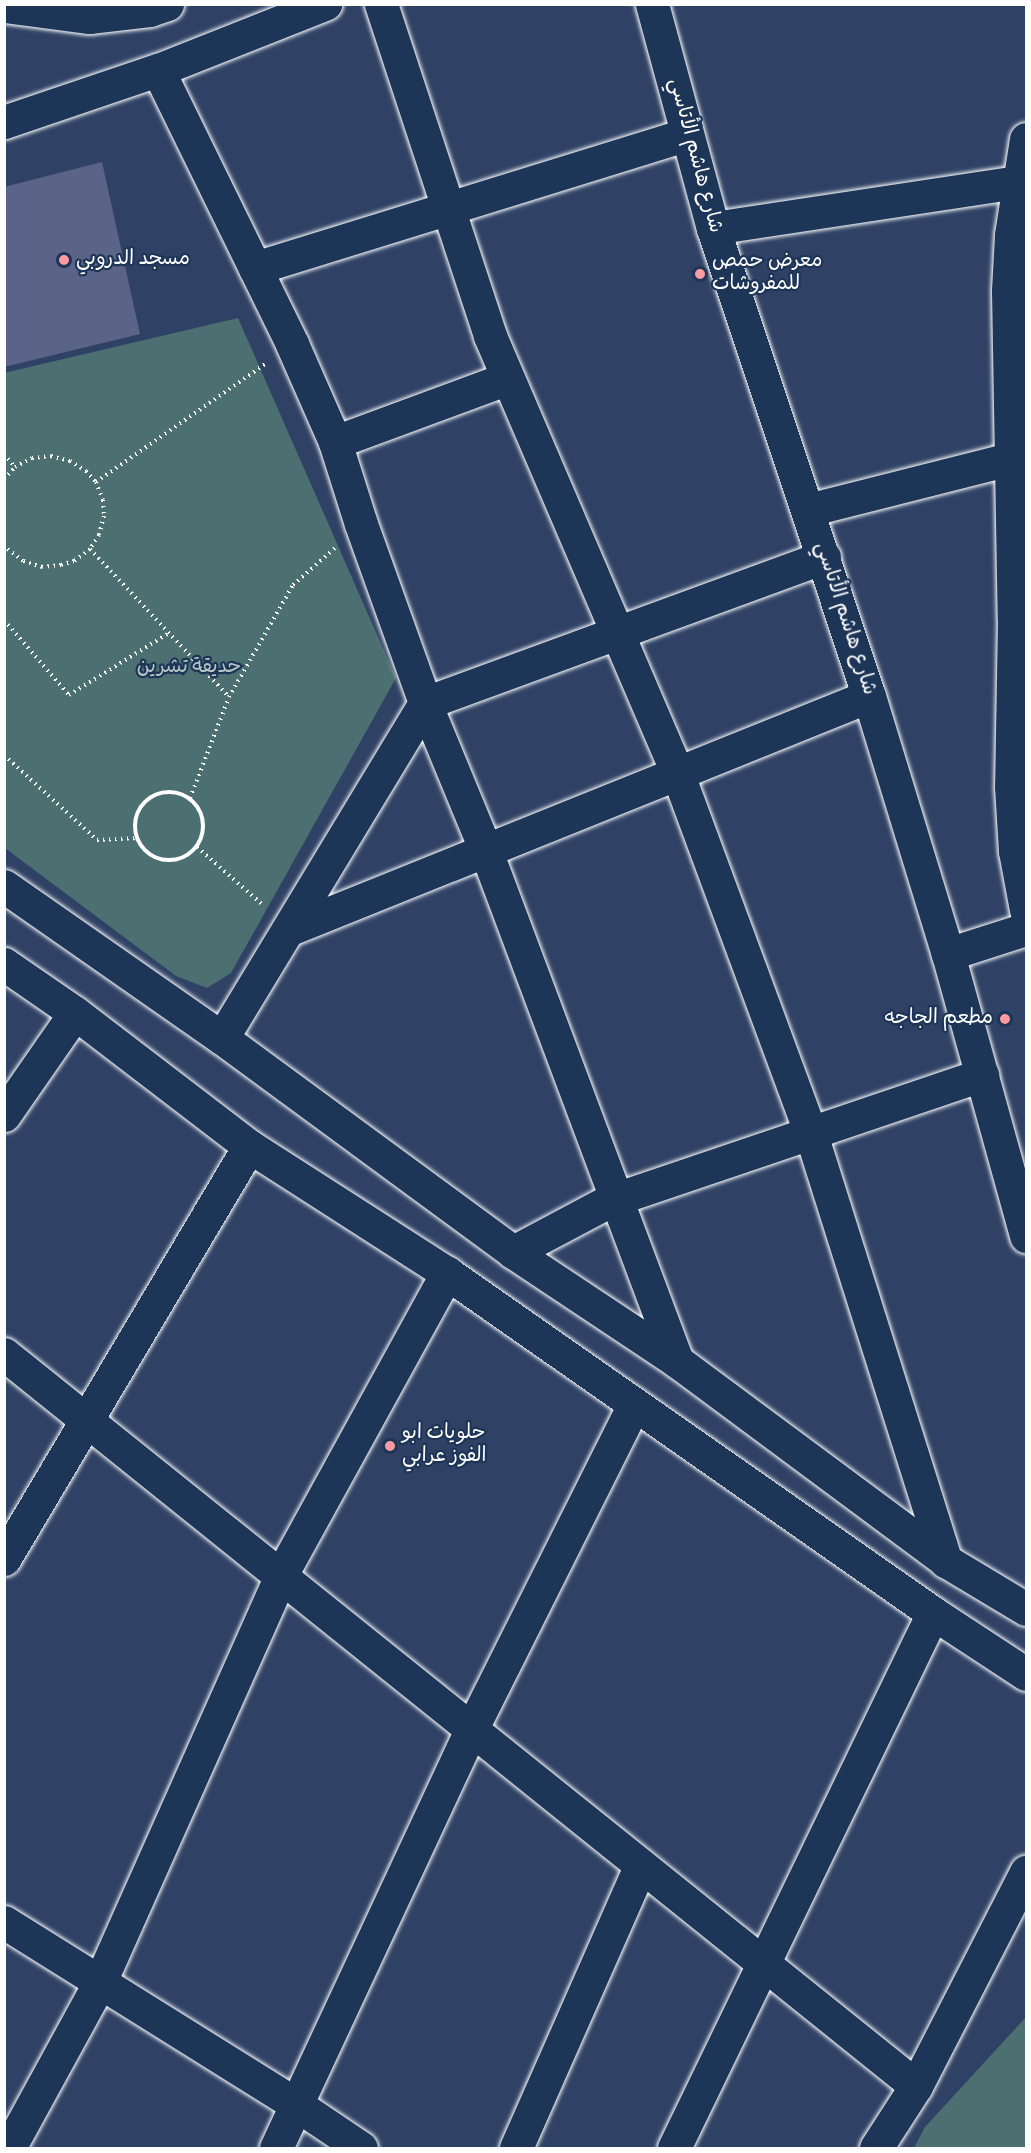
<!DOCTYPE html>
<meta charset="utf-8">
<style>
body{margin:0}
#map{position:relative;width:1031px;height:2153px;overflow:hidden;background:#2f4265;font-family:Dekko,"Playpen Sans Arabic",sans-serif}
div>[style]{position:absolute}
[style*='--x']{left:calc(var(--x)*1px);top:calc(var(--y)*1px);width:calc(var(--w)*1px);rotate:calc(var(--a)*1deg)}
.green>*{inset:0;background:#4c7071}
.building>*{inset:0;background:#5b6388}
.path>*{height:4px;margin-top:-2px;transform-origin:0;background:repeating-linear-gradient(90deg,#fff 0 1.5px,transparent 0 6px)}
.path>.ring{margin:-2px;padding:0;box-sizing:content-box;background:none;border:4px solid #fff;border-radius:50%}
.roads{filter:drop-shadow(0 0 2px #fff) drop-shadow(0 0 2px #fff)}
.minor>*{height:33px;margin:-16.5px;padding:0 16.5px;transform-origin:16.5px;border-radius:16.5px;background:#1d3557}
.major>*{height:33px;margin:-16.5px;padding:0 16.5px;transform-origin:16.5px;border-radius:16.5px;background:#1d3557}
.highway>*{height:33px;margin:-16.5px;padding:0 16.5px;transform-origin:16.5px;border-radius:16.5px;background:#1d3557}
.dots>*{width:16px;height:16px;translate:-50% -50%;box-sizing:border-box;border:3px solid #1d3557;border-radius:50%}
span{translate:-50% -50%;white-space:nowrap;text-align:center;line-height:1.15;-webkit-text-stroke:4.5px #1d3557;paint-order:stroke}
.street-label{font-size:20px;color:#fff}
.poi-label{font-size:20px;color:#fff}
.left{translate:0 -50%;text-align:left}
.right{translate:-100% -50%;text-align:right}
.park-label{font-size:20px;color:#b7c6c6}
.frame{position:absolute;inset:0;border:6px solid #fff;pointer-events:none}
</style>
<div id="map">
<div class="green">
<div style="clip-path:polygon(238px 318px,396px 678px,231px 973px,207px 988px,176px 976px,5px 848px,4px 373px)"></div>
<div style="clip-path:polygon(1026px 2017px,1026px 2148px,914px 2148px,925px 2127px)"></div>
</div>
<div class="building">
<div style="clip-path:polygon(102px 162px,140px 334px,4px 367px,4px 187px)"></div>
</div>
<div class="path">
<div style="--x:4;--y:454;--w:17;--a:50"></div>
<div style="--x:4;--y:479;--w:16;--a:-47"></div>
<div style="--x:15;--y:467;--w:19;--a:-28"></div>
<div style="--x:32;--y:458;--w:19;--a:-6"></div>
<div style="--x:51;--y:456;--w:20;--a:15"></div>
<div style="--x:70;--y:461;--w:19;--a:32"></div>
<div style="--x:86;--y:471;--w:15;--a:48"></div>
<div style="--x:96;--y:482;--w:19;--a:69"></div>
<div style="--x:103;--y:500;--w:16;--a:86"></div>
<div style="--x:104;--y:516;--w:20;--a:105"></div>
<div style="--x:99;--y:535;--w:17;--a:123"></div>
<div style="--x:90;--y:549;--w:20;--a:143"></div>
<div style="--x:74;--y:561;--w:14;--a:163"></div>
<div style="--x:61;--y:565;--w:19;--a:174"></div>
<div style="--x:42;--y:567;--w:20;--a:-162"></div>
<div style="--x:23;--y:561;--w:24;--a:-142"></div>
<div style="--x:96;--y:482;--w:206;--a:-34.9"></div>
<div style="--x:90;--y:549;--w:203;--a:46.8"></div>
<div style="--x:4;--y:620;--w:99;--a:49.1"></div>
<div style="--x:69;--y:695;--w:118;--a:-31.8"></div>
<div style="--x:4;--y:755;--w:126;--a:42.4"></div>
<div style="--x:97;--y:840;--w:40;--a:-2.9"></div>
<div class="ring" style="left:135px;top:792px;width:64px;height:64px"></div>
<div style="--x:190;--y:798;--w:108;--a:-68.9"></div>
<div style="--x:229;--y:697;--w:129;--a:-60.3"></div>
<div style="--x:293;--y:585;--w:56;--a:-41.4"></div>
<div style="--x:197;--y:847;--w:89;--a:41.4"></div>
</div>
<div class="roads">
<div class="minor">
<div style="--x:381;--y:4;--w:349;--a:71.8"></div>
<div style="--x:490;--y:336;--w:474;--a:66.8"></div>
<div style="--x:677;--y:772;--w:386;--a:69.7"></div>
<div style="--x:811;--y:1134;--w:448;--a:72.5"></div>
<div style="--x:158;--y:70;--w:305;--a:63.9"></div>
<div style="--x:292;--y:344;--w:107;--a:66.3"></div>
<div style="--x:335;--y:442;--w:86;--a:72.4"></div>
<div style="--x:361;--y:524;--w:190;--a:70.3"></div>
<div style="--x:425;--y:703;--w:160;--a:67.6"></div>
<div style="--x:486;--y:851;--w:545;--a:69.47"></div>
<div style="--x:1026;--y:139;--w:97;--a:98.9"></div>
<div style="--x:1011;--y:235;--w:56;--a:93.1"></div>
<div style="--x:1008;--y:291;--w:328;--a:89"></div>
<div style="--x:1014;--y:619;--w:167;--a:91"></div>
<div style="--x:1011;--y:786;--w:65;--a:86.5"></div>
<div style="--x:1015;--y:851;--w:60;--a:79.4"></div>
<div style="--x:713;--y:228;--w:308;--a:-8.6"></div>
<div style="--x:255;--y:268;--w:452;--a:-17.2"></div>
<div style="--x:335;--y:442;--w:184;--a:-20.3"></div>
<div style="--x:808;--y:510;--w:225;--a:-14.2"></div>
<div style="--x:290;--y:929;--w:624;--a:-21.92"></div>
<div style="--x:948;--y:954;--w:82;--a:-17.8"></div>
<div style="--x:222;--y:1038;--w:392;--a:-58.8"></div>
<div style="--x:425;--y:703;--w:425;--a:-20.1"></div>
<div style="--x:4;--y:1115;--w:124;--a:-55.2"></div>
<div style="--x:513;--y:1252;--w:109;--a:-28"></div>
<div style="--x:609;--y:1201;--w:394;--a:-18.7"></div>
<div style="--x:4;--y:1354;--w:1169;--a:38.75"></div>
<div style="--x:4;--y:1559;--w:480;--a:-59.3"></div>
<div style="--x:4;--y:1922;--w:345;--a:32"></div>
<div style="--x:297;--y:2105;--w:77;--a:33.9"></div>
<div style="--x:9;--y:2148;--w:189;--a:-61.3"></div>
<div style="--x:100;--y:1982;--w:445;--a:-66"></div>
<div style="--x:281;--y:1575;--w:345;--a:-61.2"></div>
<div style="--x:276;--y:2148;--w:463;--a:-65"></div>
<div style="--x:472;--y:1728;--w:362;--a:-63.4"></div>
<div style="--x:516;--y:2148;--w:309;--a:-66.2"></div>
<div style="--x:674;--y:2148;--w:594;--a:-64.17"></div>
<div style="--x:876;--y:2148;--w:74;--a:-57.2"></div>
<div style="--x:916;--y:2086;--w:241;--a:-62.8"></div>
</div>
<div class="major">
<div style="--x:652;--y:4;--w:232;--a:74.8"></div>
<div style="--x:713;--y:228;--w:493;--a:71.6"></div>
<div style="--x:869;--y:696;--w:270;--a:73"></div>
<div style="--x:948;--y:954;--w:293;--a:74.5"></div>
<div style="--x:4;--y:6;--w:86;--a:7.4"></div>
<div style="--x:89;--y:17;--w:61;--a:-6.5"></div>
<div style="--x:150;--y:10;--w:18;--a:-19"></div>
<div style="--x:4;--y:122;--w:163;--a:-18.7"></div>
<div style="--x:158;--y:70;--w:180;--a:-21.6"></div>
</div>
<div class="highway">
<div style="--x:4;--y:886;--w:266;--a:34.9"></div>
<div style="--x:222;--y:1038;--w:361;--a:36.3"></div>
<div style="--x:513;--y:1252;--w:197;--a:33.6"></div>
<div style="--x:677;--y:1361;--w:335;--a:36.6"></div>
<div style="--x:946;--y:1561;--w:93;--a:31"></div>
<div style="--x:4;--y:964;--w:86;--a:34.6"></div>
<div style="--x:75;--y:1013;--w:219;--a:37.4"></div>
<div style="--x:249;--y:1146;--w:235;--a:32.7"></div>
<div style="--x:447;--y:1273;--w:593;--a:34.98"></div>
<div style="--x:933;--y:1613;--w:111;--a:33.3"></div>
</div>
</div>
<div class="dots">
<div style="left:64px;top:260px;background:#ff9aa2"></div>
<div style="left:700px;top:274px;background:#ff9aa2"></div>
<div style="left:1005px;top:1019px;background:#ff9aa2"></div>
<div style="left:390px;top:1446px;background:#ff9aa2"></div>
</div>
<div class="street-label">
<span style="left:694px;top:156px;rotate:75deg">شارع هاشم الأتاسي</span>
<span style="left:844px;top:619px;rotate:72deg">شارع هاشم الأتاسي</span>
</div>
<div class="poi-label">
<span class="left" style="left:76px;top:260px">مسجد الدروبي</span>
<span class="left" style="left:712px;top:274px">معرض حمص<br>للمفروشات</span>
<span class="right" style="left:993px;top:1019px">مطعم الجاجه</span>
<span class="left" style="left:402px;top:1446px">حلويات ابو<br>الفوز عرابي</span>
</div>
<div class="park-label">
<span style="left:189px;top:668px">حديقة تشرين</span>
</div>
<div class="frame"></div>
</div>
